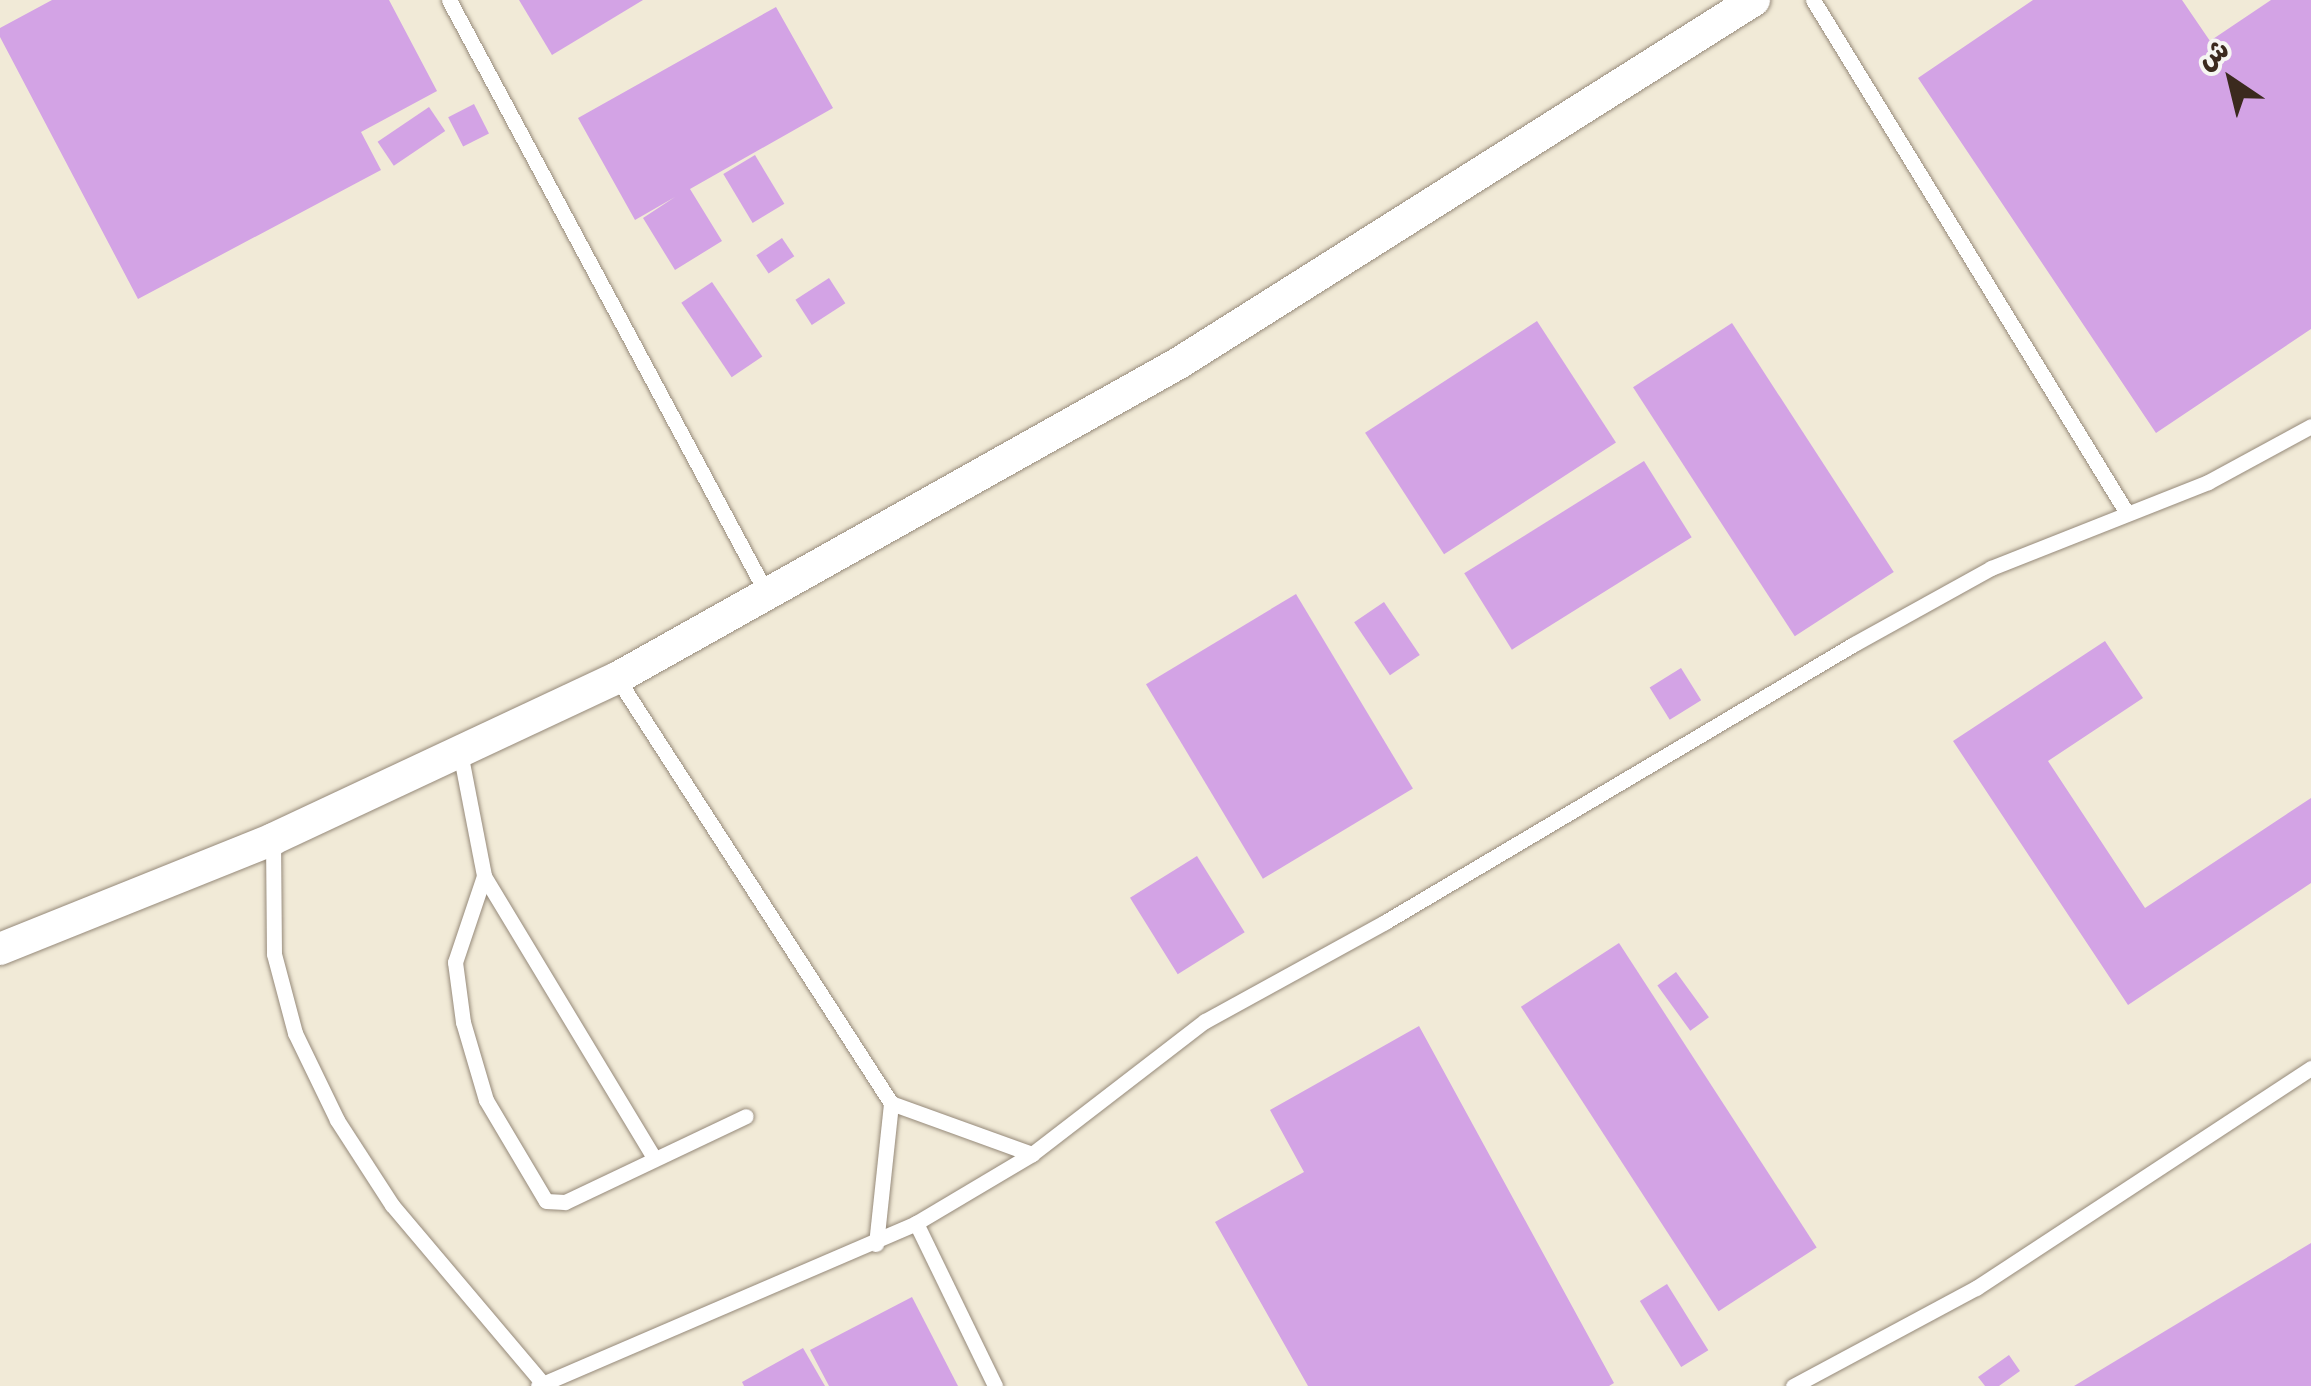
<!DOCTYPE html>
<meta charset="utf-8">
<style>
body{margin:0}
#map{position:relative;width:2311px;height:1386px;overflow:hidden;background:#f1ead7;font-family:"Balsamiq Sans","Playpen Sans Arabic",sans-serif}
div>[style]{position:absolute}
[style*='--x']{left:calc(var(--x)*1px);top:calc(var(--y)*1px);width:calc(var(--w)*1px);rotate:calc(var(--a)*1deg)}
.building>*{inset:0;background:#d3a3e5;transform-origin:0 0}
.roads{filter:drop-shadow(0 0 2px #968a7a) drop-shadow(0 0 2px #968a7a)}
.lane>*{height:15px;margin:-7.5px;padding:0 7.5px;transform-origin:7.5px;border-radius:7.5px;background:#fff}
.street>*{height:32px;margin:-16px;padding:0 16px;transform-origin:16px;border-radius:16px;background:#fff}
span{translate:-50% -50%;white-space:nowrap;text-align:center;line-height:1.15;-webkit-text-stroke:8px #f6f6f2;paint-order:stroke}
.north{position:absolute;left:2181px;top:30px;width:100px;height:100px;-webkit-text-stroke:8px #f6f6f2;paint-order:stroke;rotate:325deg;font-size:28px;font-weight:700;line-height:40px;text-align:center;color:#3b2a1e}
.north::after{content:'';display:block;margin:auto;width:35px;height:45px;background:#3b2a1e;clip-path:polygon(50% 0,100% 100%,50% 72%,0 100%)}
</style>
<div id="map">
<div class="building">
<div style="clip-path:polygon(52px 0,389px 0,437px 91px,361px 132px,381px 170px,138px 299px,0 37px,0 28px)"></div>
<div style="clip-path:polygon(519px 0,643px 0,552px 55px)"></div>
<div style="clip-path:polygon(2033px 0,2182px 0,2210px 41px,2271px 0,2311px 0,2311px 329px,2156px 433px,1918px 78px)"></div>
<div style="clip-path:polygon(776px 7px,833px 108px,690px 189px,722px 241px,675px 270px,643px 218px,675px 197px,635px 220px,578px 118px)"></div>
<div style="left:474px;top:104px;width:33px;height:29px;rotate:63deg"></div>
<div style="left:429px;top:107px;width:29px;height:62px;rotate:56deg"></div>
<div style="left:755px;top:155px;width:57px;height:37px;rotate:59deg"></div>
<div style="left:782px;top:238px;width:22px;height:31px;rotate:56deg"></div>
<div style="left:829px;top:278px;width:30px;height:40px;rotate:57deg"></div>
<div style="left:712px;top:282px;width:90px;height:37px;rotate:56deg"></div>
<div style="left:1537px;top:321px;width:145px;height:205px;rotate:57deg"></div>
<div style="left:1732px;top:323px;width:297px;height:118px;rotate:57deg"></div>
<div style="left:1644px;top:461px;width:90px;height:212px;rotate:58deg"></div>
<div style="left:1296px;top:594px;width:227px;height:175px;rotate:59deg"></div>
<div style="left:1384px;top:602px;width:64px;height:36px;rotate:56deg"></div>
<div style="clip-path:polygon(2105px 641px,2143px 698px,2048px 761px,2145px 908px,2311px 798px,2311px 883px,2128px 1005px,1953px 741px)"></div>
<div style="left:1681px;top:668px;width:38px;height:37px;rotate:58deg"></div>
<div style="left:1197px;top:856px;width:90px;height:79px;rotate:58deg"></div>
<div style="left:1619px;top:943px;width:363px;height:117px;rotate:57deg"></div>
<div style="left:1676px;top:972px;width:56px;height:23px;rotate:54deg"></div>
<div style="clip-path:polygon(1419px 1026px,1614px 1383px,1609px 1386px,1308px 1386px,1215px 1222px,1304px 1172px,1270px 1110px)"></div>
<div style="clip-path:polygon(2311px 1243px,2311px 1386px,2074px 1386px)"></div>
<div style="left:1667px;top:1284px;width:78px;height:32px;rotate:58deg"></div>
<div style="clip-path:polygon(912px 1297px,958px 1386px,829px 1386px,810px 1350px)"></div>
<div style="clip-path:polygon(803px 1348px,825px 1386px,744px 1386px,742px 1382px)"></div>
<div style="clip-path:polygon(2009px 1355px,2020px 1371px,1999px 1386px,1985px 1386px,1978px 1377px)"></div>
</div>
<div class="roads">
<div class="lane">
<div style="--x:449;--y:0;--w:674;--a:61.84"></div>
<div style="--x:1813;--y:0;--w:598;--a:58.54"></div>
<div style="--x:617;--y:678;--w:506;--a:57.19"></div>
<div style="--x:891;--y:1103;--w:150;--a:19.9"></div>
<div style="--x:460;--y:752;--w:126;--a:79"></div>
<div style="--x:484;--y:876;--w:327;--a:58.9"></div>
<div style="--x:273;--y:839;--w:115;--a:89.5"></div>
<div style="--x:274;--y:954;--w:82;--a:75.1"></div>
<div style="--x:295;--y:1033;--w:97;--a:64.2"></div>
<div style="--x:337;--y:1120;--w:101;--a:57.1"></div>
<div style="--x:392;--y:1205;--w:234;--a:49.8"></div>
<div style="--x:484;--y:876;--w:91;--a:108.6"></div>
<div style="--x:455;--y:962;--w:61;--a:82.4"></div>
<div style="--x:463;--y:1022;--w:81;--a:73.6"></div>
<div style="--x:486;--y:1100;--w:117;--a:59.3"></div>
<div style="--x:546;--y:1201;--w:19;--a:3"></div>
<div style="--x:565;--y:1202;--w:200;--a:-25.4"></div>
<div style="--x:916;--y:1223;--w:181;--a:64.1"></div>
<div style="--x:876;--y:1244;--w:142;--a:-83.9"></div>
<div style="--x:538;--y:1386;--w:412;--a:-23.3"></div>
<div style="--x:916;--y:1223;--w:135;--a:-30.7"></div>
<div style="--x:1032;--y:1154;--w:218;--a:-37.6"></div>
<div style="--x:1205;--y:1021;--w:205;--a:-28.8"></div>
<div style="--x:1385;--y:922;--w:545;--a:-30.66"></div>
<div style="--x:1854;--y:644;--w:157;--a:-29"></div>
<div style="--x:1991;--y:568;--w:233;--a:-21.6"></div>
<div style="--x:2208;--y:482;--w:117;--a:-28.5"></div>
<div style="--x:1793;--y:1386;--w:208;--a:-28.2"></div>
<div style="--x:1976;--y:1288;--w:401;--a:-33.3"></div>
</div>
<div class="street">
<div style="--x:0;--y:949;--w:294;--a:-21.9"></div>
<div style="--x:273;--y:839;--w:380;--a:-25.1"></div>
<div style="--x:617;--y:678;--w:644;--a:-29.27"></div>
<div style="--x:1179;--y:363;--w:680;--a:-32.26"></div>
</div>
</div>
<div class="north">ش</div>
</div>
